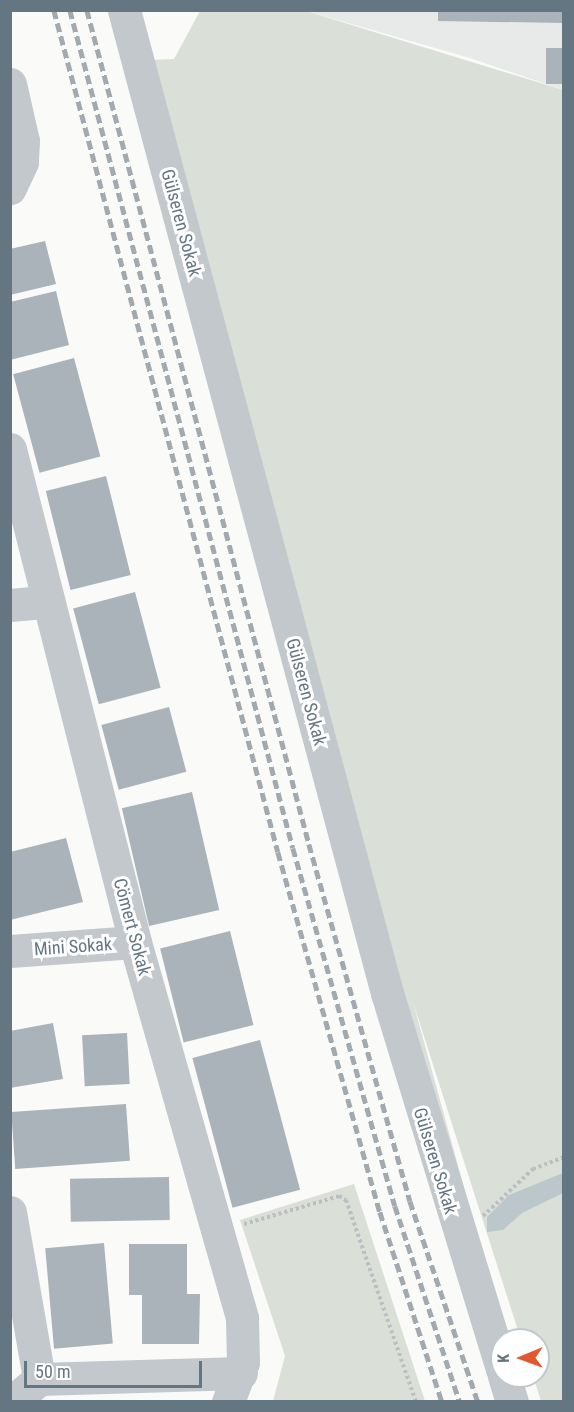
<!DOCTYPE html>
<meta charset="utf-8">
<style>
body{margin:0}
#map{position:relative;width:574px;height:1412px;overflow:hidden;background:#fafaf8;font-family:"Roboto Condensed",sans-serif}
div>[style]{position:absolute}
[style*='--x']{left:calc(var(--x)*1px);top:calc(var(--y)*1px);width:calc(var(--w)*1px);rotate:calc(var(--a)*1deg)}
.built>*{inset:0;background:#e8e9e9}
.green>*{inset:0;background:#dadfd7}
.water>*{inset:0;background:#bbc7cb}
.building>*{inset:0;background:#aab3b9;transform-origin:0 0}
.path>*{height:4px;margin-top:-2px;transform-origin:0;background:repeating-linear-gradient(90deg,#bbbfc2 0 3px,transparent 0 6px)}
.minor>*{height:33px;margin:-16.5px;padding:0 16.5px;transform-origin:16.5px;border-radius:16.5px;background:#c3c8cc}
.rail>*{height:4.5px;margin-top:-2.25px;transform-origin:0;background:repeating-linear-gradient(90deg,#a2aab0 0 9px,transparent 0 13.5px)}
span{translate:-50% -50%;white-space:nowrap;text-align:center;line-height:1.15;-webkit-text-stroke:6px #fff;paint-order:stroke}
.street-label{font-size:18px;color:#657683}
.frame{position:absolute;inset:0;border:12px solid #657683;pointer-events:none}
.north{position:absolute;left:490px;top:1328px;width:60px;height:60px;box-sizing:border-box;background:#fff;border:2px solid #c1c8cd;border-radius:50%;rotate:269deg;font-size:16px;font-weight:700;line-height:24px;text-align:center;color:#657683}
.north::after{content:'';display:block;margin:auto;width:21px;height:27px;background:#e4572e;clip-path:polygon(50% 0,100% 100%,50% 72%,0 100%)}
.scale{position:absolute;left:24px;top:1361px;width:178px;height:27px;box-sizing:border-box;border:3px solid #657683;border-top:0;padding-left:8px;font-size:18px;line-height:21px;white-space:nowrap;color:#657683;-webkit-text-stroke:4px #fff;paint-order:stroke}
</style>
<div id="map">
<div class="built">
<div style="clip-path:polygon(306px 11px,563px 11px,563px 90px,470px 58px)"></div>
</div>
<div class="green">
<div style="clip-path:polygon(200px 11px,306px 11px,563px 90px,563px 1401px,541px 1401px,533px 1376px,538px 1376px,538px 1340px,521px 1340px,413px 1002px,506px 1340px,433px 1118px,149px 60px,174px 59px)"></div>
<div style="clip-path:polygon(354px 1184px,425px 1401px,273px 1401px,285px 1356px,240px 1220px)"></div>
</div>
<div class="water">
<div style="clip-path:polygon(563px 1173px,563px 1193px,522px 1213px,503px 1230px,487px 1232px,487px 1217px,509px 1195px)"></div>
</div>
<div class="building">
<div style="clip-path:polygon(438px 10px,564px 10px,564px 23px,438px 21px)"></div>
<div style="left:546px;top:48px;width:18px;height:36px"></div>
<div style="clip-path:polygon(45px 241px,56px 284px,10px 295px,10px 249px)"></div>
<div style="clip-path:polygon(56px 291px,69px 345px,10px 360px,10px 302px)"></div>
<div style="left:74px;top:358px;width:102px;height:63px;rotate:75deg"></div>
<div style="left:106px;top:476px;width:102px;height:62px;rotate:76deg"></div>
<div style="left:135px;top:592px;width:99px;height:64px;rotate:75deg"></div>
<div style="left:169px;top:707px;width:67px;height:70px;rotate:75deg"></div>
<div style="left:192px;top:792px;width:121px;height:72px;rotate:77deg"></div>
<div style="clip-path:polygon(66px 838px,83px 902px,10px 920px,10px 852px)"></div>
<div style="left:230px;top:931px;width:97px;height:72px;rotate:76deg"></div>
<div style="clip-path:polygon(53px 1023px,63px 1079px,10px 1088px,10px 1031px)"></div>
<div style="left:127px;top:1033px;width:51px;height:45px;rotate:87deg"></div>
<div style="left:260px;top:1040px;width:155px;height:70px;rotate:75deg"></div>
<div style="left:126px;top:1104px;width:57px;height:115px;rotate:86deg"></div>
<div style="left:169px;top:1177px;width:43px;height:99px;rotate:89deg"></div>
<div style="left:104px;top:1243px;width:101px;height:59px;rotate:85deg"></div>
<div style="clip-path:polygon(129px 1244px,187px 1244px,187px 1294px,200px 1294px,199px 1344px,142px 1344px,142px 1295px,129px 1295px)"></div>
</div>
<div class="path">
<div style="--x:483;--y:1216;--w:69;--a:-43.2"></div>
<div style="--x:533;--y:1169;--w:33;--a:-21"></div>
<div style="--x:244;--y:1224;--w:99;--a:-16.4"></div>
<div style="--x:339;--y:1196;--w:8;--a:30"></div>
<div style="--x:346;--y:1200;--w:214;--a:70.9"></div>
</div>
<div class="minor">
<div style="--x:124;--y:10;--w:1018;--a:75.02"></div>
<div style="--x:387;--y:993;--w:394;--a:73"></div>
<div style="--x:10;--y:84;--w:58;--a:77.2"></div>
<div style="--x:23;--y:141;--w:21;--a:93"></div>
<div style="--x:22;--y:162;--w:29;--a:115"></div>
<div style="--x:10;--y:449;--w:509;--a:75.77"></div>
<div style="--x:135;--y:942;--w:391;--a:74.1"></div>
<div style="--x:242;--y:1318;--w:44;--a:88.7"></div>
<div style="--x:243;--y:1362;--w:43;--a:110.6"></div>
<div style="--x:10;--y:605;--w:37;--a:-5"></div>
<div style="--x:10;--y:951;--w:125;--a:-4.1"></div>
<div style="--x:10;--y:1212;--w:169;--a:80.1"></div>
<div style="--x:504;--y:1376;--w:27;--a:73"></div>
<div style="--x:39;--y:1379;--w:202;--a:-1.7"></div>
<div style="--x:12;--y:1402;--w:35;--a:-40"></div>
</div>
<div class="rail">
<div style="--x:54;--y:10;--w:871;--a:75.1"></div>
<div style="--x:278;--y:852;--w:374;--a:74.2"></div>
<div style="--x:380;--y:1212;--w:200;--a:71.9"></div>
<div style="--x:70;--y:10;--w:867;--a:75.1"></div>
<div style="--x:293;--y:848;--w:372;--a:74.1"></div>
<div style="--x:395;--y:1206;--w:206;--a:71.7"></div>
<div style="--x:87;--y:10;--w:863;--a:75.09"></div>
<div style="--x:309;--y:844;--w:371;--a:74.2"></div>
<div style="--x:410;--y:1201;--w:212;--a:71.3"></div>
</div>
<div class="street-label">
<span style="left:181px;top:223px;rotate:75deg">Gülseren Sokak</span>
<span style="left:306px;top:692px;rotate:75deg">Gülseren Sokak</span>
<span style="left:132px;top:927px;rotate:75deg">Cömert Sokak</span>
<span style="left:73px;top:947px;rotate:-4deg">Mini Sokak</span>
<span style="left:435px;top:1161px;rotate:73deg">Gülseren Sokak</span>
</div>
<div class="frame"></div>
<div class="north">K</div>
<div class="scale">50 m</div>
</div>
